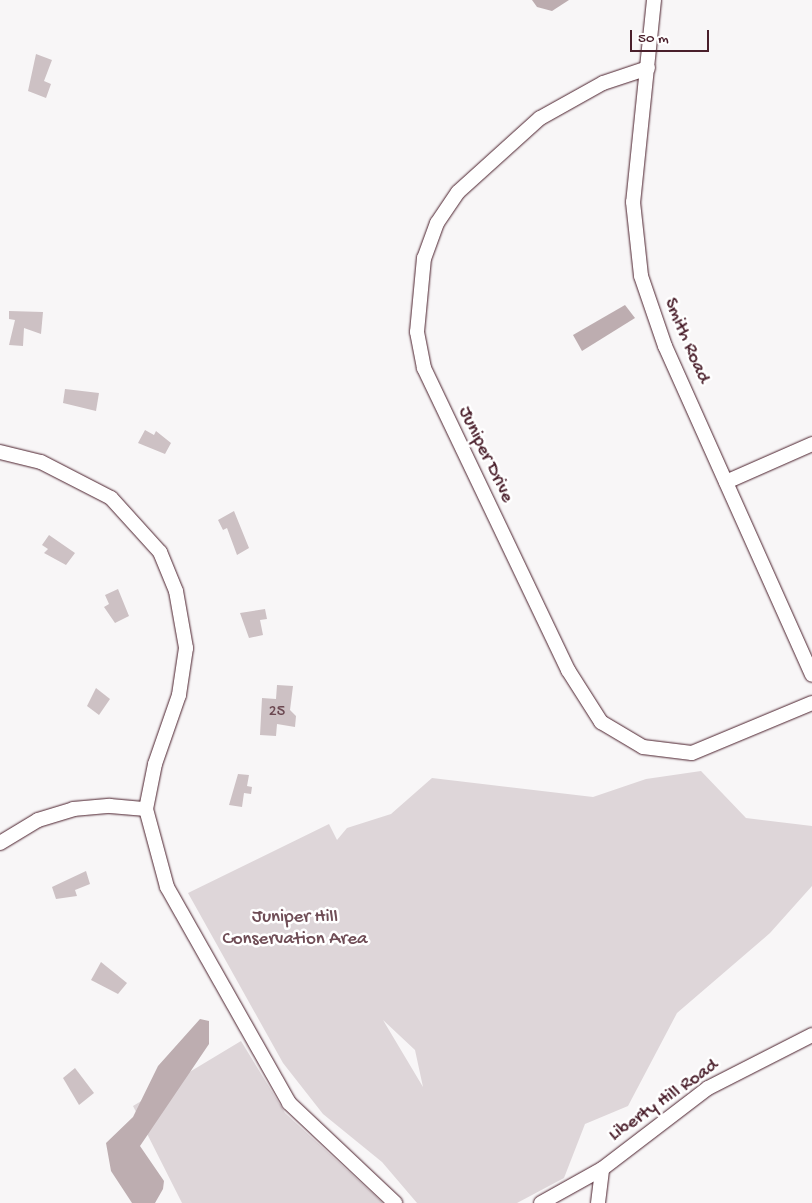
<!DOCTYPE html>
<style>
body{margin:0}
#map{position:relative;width:812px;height:1203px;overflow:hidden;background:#f8f6f7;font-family:"Gochi Hand",sans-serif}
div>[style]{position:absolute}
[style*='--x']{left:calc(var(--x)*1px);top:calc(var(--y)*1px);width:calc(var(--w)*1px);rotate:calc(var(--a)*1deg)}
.green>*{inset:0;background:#ded6d9}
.water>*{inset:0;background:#bdadb0}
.building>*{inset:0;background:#cdc1c4}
.roads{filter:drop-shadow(0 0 1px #4a1f2b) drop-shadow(0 0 1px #4a1f2b)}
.minor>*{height:14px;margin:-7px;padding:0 7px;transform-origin:7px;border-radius:7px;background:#fff}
span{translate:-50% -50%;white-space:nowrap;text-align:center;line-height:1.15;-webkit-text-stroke:5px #fff;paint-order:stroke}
.number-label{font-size:16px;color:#6b4851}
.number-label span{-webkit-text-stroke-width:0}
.street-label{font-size:19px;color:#4a1f2b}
.park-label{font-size:19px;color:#6f4d56}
.scale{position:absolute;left:630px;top:30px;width:79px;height:22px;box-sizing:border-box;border:2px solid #4a1f2b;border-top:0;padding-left:6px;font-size:15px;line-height:18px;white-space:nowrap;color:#4a1f2b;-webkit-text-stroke:4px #fff;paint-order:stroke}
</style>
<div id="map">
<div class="green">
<div style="clip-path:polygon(evenodd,701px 771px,746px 818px,812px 826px,812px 886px,770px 933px,677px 1013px,628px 1106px,585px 1124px,564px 1178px,517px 1203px,417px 1203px,382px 1162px,323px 1114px,283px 1063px,188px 893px,329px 824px,337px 840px,347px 828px,391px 814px,432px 778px,593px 797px,646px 779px,701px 771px,383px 1020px,415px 1050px,423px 1087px,383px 1020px)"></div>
<div style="clip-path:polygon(241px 1041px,285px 1113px,383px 1203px,182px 1203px,133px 1106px)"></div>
</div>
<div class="water">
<div style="clip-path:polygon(532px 0,569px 0,552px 11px,537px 7px)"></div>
<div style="clip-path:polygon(625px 305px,635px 318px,582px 351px,573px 335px)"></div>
<div style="clip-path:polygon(200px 1019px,209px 1021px,209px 1044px,140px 1146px,164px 1181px,163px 1189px,155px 1203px,132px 1203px,111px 1171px,106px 1143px,133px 1117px,158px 1066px)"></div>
</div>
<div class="building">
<div style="clip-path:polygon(36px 54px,52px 60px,44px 81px,51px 84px,46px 98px,28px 91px)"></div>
<div style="clip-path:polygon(9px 311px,43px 312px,41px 334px,24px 328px,23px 346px,9px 345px,15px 320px,9px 319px)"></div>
<div style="clip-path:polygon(65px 389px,99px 393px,96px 411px,63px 403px)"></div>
<div style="clip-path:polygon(145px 430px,154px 435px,156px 431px,171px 443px,165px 454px,138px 443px)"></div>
<div style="clip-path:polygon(234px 511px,249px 548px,237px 555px,227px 528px,223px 530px,218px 520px)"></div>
<div style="clip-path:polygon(49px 535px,75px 553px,66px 565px,44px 553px,48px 549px,42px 545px)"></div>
<div style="clip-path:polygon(118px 589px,129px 616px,115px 623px,104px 607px,109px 604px,105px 595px)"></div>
<div style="clip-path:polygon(265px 609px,267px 619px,260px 620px,263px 635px,249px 638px,240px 613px)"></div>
<div style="clip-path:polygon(277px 685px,293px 686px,290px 710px,296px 716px,295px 727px,277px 724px,276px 736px,260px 735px,262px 698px,276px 699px)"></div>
<div style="clip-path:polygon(96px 688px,110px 699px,99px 715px,87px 706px)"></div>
<div style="clip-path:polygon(238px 774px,249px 775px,247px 786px,252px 787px,251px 794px,244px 793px,242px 807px,229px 805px)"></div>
<div style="clip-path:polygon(86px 871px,90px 884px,75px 890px,77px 896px,56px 899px,52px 887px)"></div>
<div style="clip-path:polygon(101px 962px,127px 983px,118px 994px,91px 980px)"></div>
<div style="clip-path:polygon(75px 1068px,94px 1093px,79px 1105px,63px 1078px)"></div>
</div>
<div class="roads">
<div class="minor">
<div style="--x:654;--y:0;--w:203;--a:95.9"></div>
<div style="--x:633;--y:202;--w:74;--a:83.8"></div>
<div style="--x:641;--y:276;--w:74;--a:71.1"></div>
<div style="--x:665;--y:346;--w:360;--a:65.9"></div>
<div style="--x:648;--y:68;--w:47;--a:161.6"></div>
<div style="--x:603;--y:83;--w:72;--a:150.9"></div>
<div style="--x:540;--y:118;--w:110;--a:137.9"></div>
<div style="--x:458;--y:192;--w:37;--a:124"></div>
<div style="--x:437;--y:223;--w:37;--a:110"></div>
<div style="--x:424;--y:258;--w:74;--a:95.4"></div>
<div style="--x:417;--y:332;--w:37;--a:79"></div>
<div style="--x:424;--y:368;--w:335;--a:64.5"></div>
<div style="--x:568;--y:670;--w:62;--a:57.6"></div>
<div style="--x:601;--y:722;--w:49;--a:30.8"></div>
<div style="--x:643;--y:747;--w:49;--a:7"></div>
<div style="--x:692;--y:753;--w:130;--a:-22.6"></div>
<div style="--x:0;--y:452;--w:42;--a:13.7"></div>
<div style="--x:41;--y:462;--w:79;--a:27.2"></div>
<div style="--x:111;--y:498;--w:73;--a:47.8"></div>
<div style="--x:160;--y:552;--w:42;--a:67.7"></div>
<div style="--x:176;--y:591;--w:58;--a:80"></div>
<div style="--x:186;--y:648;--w:48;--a:98.5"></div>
<div style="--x:179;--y:695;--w:73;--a:109.2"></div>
<div style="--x:155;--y:764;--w:46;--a:101.3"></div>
<div style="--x:146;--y:809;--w:81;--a:74.9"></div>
<div style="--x:167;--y:887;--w:248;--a:60.5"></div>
<div style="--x:289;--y:1103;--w:146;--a:43.3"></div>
<div style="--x:726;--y:482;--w:94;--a:-23.8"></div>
<div style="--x:0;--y:843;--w:44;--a:-31.2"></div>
<div style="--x:38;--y:820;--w:37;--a:-17"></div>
<div style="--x:73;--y:809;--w:37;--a:-5"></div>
<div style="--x:110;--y:806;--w:36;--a:5"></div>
<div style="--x:541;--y:1203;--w:70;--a:-29.1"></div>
<div style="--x:602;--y:1169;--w:133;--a:-37.4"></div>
<div style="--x:708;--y:1088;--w:117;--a:-27"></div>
<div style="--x:598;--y:1203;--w:34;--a:-83"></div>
</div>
</div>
<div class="number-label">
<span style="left:277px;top:713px">25</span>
</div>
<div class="street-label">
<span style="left:686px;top:341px;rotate:67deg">Smith Road</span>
<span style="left:485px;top:455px;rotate:64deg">Juniper Drive</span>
<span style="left:664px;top:1101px;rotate:-35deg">Liberty Hill Road</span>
</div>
<div class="park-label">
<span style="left:295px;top:929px">Juniper Hill<br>Conservation Area</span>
</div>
<div class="scale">50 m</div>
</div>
